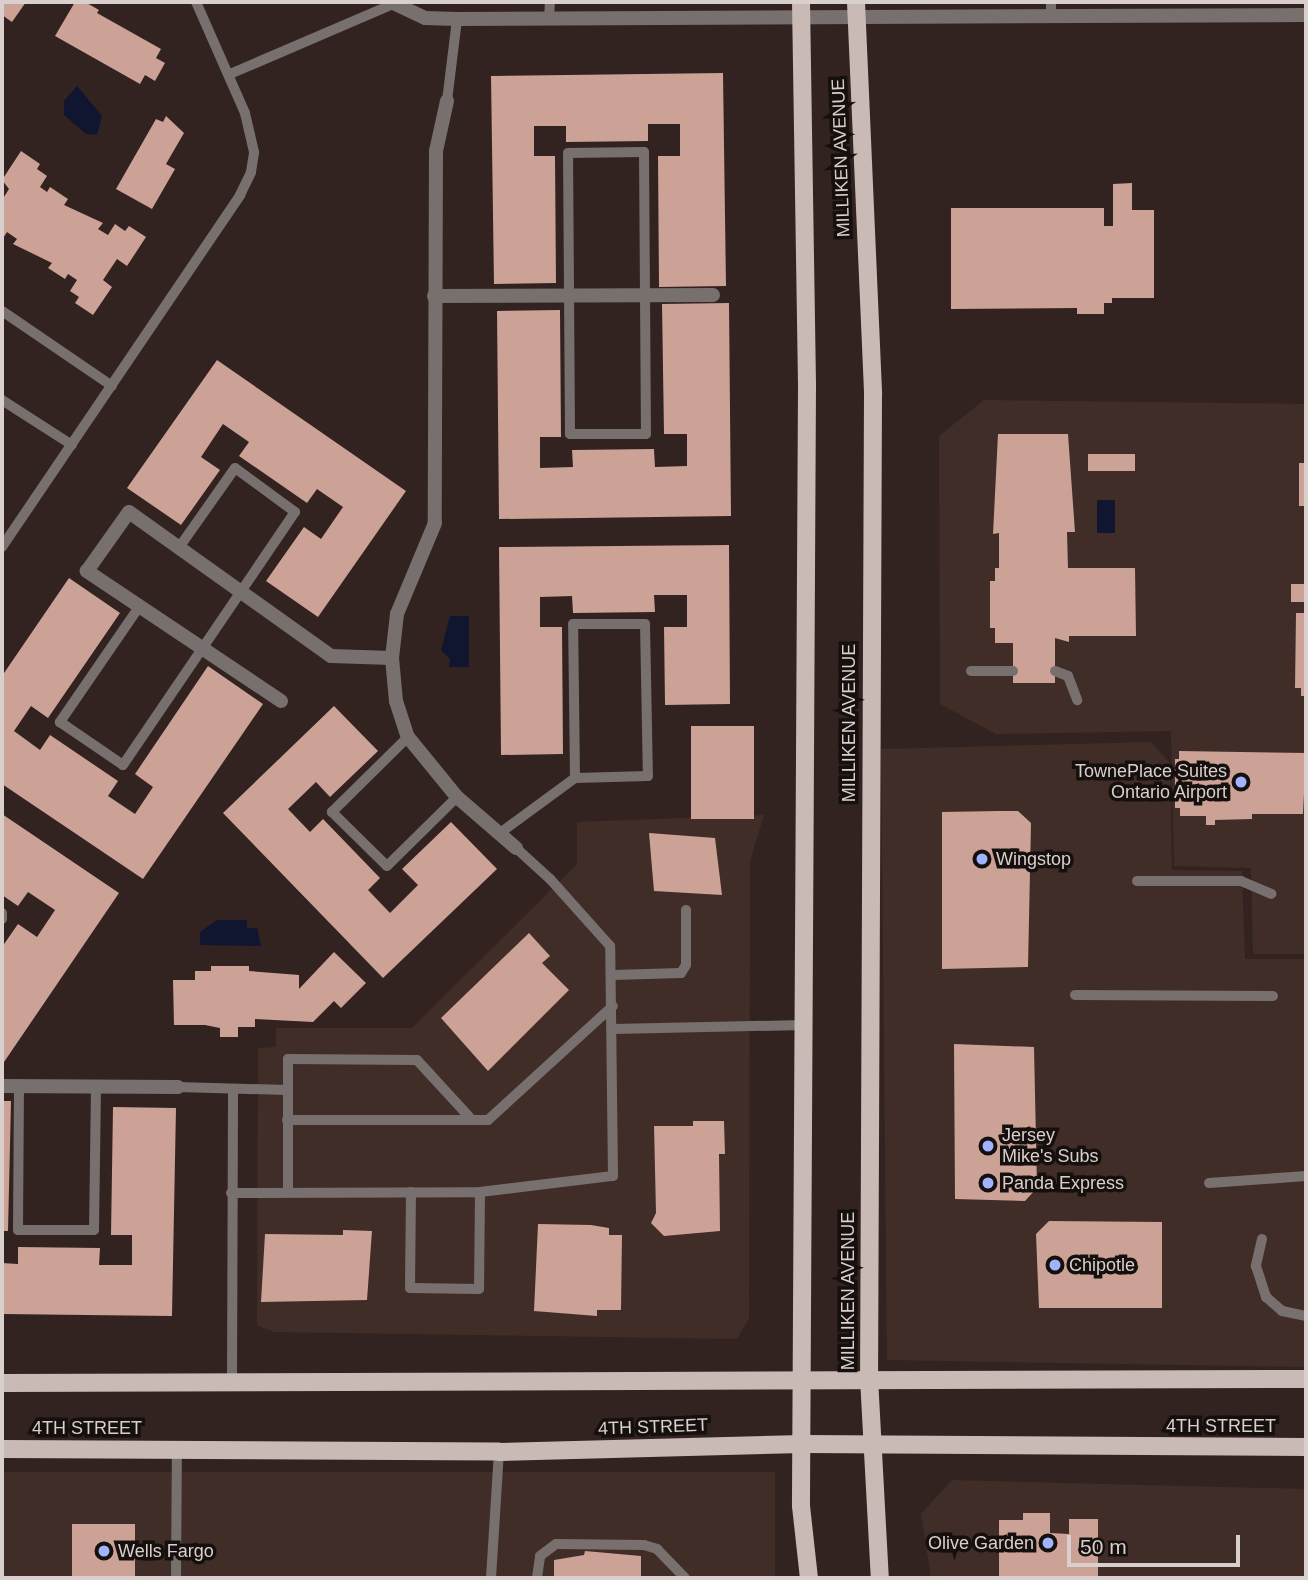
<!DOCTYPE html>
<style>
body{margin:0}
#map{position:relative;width:1308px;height:1580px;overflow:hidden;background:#322320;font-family:Helvetica,sans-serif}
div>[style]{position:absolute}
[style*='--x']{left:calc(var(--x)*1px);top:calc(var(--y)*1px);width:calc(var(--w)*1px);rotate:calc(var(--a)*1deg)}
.built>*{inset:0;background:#412d28;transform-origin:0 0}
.water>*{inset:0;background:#101530;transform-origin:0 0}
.building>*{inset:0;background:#cca196;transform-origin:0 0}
.lane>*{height:10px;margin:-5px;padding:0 5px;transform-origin:5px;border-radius:5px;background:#78706e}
.street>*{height:14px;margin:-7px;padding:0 7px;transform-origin:7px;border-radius:7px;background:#78706e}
.primary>*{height:18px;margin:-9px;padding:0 9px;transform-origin:9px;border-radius:9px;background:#cabab5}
.dots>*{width:19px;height:19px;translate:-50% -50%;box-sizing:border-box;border:4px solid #150f0d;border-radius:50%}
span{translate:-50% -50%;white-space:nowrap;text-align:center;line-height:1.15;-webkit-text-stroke:7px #150f0d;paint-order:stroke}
.street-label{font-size:18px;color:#d9cfcc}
.poi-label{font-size:18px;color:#d9cfcc}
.right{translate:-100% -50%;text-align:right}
.left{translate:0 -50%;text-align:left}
.frame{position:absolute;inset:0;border:4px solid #d9cfcc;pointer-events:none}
.scale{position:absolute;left:1067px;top:1535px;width:173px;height:32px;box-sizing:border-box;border:4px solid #d9cfcc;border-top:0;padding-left:9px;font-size:21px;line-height:24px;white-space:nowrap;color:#d9cfcc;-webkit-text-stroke:5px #150f0d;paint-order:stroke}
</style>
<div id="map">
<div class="built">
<div style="clip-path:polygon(984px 400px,1306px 404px,1306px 954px,1253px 954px,1251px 868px,1174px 866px,1171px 731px,996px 734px,940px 704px,939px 436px)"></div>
<div style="clip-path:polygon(1151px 742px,1170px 763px,1172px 870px,1242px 871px,1245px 959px,1306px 959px,1306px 1367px,887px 1360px,881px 749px)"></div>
<div style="clip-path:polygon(764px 815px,750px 861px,749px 1318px,737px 1339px,274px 1332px,257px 1325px,258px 1048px,276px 1047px,276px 1028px,412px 1028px,577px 864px,577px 822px)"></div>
<div style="left:2px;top:1472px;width:773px;height:106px"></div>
<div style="clip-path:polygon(952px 1480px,1306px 1489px,1306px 1578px,931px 1578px,921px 1514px)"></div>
</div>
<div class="water">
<div style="clip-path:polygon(77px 86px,102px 116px,97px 135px,86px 134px,64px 115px,64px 101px)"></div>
<div style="left:1097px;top:500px;width:18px;height:33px"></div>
<div style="clip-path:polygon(450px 616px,469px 616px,469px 667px,449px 667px,450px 659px,441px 650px)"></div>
<div style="clip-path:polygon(217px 920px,247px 920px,247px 928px,257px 928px,261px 946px,200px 945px,200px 932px)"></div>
</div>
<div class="building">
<div style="clip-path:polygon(2px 2px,26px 2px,12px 22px,2px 15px)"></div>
<div style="clip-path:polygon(75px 2px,85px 2px,99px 10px,97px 13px,161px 49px,156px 58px,165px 63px,155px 81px,145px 75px,140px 84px,55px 36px)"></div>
<div style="clip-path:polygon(723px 73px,726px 286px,659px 287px,658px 156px,680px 156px,680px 124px,648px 124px,648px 141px,566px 142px,566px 126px,534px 126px,534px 156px,555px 156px,556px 283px,494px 284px,491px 76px)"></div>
<div style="clip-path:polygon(166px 116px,184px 133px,166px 164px,175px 169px,152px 209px,116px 189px,156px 119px,163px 122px)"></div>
<div style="clip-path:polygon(21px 151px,40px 164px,37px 169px,47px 176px,40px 187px,47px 192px,50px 187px,68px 199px,64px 205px,103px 223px,98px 229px,108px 235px,115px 224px,125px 231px,129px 226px,146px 237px,127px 266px,117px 259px,103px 280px,112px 287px,93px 315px,75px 303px,79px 297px,70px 291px,77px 280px,68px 274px,65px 279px,48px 268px,52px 263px,13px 244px,17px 239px,7px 232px,2px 240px,2px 200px,9px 189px,2px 180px)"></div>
<div style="clip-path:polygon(1132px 183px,1132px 210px,1154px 210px,1154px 298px,1112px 298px,1112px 303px,1104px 303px,1104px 314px,1077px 314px,1077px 308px,951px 309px,951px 208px,1104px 208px,1104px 226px,1113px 226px,1113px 184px)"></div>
<div style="clip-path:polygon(729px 303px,731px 516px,499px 519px,497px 311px,560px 310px,561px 437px,540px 437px,540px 468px,573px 467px,572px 450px,654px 449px,655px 467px,687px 466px,687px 434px,664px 434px,662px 304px)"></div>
<div style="clip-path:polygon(217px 360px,406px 491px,318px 617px,266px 581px,304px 527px,321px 539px,343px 507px,317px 489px,307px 503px,239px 456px,249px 442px,223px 424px,201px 457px,220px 470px,181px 525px,127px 488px)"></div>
<div style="clip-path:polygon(998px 434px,1068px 434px,1075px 532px,1067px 532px,1068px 568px,1135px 568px,1136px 636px,1069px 636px,1069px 642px,1055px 638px,1055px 683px,1013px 683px,1013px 643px,995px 643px,995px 628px,990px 628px,990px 581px,995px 581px,995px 568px,999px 568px,999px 533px,993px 534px)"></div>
<div style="left:1088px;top:454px;width:47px;height:17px"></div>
<div style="left:1299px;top:463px;width:7px;height:43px"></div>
<div style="clip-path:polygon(729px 545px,730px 704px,665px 705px,664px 627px,687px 627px,687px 595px,654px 595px,655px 612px,573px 613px,572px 596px,540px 597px,540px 627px,562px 627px,563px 754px,501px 755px,499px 547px)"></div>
<div style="clip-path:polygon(69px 578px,120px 613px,48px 718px,31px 706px,14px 731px,40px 750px,50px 735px,118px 781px,108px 796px,135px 814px,153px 787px,135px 774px,208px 666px,263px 704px,143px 879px,2px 784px,2px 676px)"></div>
<div style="left:1291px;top:584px;width:15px;height:18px"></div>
<div style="clip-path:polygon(1304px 607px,1306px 607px,1306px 696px,1301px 696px,1301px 688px,1295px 688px,1296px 613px,1304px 613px)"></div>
<div style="clip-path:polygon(334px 706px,378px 751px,330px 797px,316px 782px,288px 809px,310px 832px,323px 819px,380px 878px,368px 890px,390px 913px,418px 885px,402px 869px,451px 822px,497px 869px,383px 978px,223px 813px)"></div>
<div style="left:754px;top:726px;width:93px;height:63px;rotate:90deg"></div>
<div style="clip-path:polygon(1179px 751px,1306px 753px,1303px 814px,1252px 814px,1252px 819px,1215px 820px,1215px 825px,1206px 825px,1206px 816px,1180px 816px,1180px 808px,1175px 808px,1175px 759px,1179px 759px)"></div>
<div style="clip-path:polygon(999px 811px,1018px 811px,1031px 823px,1028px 967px,942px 969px,942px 812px)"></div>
<div style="clip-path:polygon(2px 814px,119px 893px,2px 1065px,2px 947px,18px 924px,37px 937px,55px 910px,28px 892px,18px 906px,2px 895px)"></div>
<div style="clip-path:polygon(649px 833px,715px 838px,722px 895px,654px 891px)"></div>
<div style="clip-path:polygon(529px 933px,550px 956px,542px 963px,569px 990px,488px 1071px,441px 1018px)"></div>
<div style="clip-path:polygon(334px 952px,366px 983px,341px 1008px,334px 1001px,313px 1022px,255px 1019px,255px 1027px,238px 1027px,238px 1037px,220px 1037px,220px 1028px,205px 1025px,174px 1025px,173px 980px,195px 980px,195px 971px,211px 971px,211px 966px,249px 966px,249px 971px,299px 975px,299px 989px)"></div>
<div style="clip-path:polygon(954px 1044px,1034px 1047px,1037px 1188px,1025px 1201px,955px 1199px)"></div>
<div style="clip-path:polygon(2px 1101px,11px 1101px,8px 1231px,2px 1231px)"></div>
<div style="clip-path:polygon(113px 1107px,176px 1108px,172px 1316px,2px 1314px,2px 1263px,18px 1264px,18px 1247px,100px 1248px,99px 1265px,132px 1265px,132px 1235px,111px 1235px)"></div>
<div style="clip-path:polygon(693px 1121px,724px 1121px,725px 1154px,719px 1154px,720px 1231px,664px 1236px,651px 1223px,656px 1213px,654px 1126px,693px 1126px)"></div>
<div style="clip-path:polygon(1049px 1221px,1162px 1222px,1162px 1308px,1039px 1308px,1036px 1234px)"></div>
<div style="clip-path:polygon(538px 1224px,591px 1225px,609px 1228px,609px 1235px,622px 1235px,621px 1310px,597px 1310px,597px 1316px,534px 1311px)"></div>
<div style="clip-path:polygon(343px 1230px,372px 1231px,367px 1300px,261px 1302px,265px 1234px,343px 1235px)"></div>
<div style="clip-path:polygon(1023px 1513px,1050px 1513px,1050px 1533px,1069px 1534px,1069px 1519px,1098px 1519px,1098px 1578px,999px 1578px,999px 1520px,1023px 1520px)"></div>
<div style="left:72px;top:1524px;width:63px;height:54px"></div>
<div style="clip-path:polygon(585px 1551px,641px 1556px,641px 1578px,554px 1578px,554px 1560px,584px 1555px)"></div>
</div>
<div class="lane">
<div style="--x:1051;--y:2;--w:12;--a:90"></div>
<div style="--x:549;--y:20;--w:18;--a:-87"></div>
<div style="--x:230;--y:74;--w:177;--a:-23.2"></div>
<div style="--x:447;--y:101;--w:83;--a:-83"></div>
<div style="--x:644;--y:152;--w:282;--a:89.6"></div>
<div style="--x:646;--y:434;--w:76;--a:180"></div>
<div style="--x:570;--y:434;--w:281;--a:-90.4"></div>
<div style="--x:568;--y:153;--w:76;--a:-0.8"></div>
<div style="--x:2;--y:311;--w:133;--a:34.3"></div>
<div style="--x:2;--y:400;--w:83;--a:32.7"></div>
<div style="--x:2;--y:547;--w:425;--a:-55.9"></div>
<div style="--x:240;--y:195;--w:25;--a:-64"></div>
<div style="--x:251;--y:172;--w:20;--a:-81"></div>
<div style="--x:254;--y:152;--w:40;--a:-103"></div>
<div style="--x:245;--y:113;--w:121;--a:-113.8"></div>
<div style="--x:139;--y:607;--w:140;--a:124.5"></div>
<div style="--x:60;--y:722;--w:76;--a:34.3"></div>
<div style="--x:123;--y:765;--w:306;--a:-55.8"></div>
<div style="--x:295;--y:512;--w:74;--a:-143.7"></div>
<div style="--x:235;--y:468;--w:99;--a:125.1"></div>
<div style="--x:971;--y:671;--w:42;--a:0"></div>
<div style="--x:1055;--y:671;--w:14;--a:21"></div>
<div style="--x:1068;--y:676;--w:26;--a:69"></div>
<div style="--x:408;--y:737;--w:107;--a:135.4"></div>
<div style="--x:332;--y:812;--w:77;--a:44.5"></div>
<div style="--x:387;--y:866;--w:98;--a:-44.6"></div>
<div style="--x:500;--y:833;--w:93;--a:-36.3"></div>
<div style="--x:575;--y:778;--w:154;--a:-90.7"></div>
<div style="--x:573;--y:624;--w:72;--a:0"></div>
<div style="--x:645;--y:624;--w:152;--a:88.9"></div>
<div style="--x:648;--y:776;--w:73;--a:178.4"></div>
<div style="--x:1137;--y:881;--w:104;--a:0"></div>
<div style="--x:1241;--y:881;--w:33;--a:23"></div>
<div style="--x:2;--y:913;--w:6;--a:90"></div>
<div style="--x:613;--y:975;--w:68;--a:-1.7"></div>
<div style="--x:681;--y:973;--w:9;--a:-58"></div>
<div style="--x:686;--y:965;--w:55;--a:-90"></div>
<div style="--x:1075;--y:995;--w:198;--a:0.3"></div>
<div style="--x:613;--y:1029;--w:192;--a:-1.2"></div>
<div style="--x:19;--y:1086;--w:144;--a:90.4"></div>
<div style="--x:18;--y:1230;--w:76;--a:0"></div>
<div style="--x:94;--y:1230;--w:143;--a:-89.2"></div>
<div style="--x:178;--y:1087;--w:109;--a:1.6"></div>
<div style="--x:287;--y:1120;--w:201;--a:0"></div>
<div style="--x:488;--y:1120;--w:169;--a:-42.4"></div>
<div style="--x:1209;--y:1183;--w:97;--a:-4.1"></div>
<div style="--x:288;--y:1189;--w:130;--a:-90"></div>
<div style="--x:288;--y:1059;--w:129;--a:0.4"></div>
<div style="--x:417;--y:1060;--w:81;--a:47.5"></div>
<div style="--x:411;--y:1192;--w:96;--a:90.6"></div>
<div style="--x:410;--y:1288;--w:69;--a:0.8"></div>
<div style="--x:479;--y:1289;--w:97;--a:-89.4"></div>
<div style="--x:231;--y:1193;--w:249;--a:-0.2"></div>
<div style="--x:480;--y:1192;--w:134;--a:-6.9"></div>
<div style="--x:613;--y:1176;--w:230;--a:-90.7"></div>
<div style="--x:610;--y:946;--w:90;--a:-131.8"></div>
<div style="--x:550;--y:879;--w:46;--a:-137.6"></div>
<div style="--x:1262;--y:1239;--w:28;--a:103"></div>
<div style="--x:1256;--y:1266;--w:33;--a:72"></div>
<div style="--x:1266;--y:1297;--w:21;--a:41"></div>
<div style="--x:1282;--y:1311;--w:25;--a:12"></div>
<div style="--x:232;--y:1385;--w:296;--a:-89.8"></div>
<div style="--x:176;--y:1578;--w:128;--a:-89.6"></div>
<div style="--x:491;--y:1578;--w:126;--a:-86.4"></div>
<div style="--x:537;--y:1578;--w:22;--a:-82"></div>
<div style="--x:540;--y:1556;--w:20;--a:-37"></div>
<div style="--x:556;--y:1544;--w:88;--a:0.7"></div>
<div style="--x:644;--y:1545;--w:14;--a:17"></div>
<div style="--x:657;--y:1549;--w:40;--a:46"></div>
</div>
<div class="street">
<div style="--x:391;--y:2;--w:38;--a:25"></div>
<div style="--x:425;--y:18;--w:32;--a:2"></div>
<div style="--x:457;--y:19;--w:849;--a:-0.27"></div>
<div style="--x:447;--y:101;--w:51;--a:102.4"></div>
<div style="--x:436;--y:151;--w:372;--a:90.2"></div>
<div style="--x:435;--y:523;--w:99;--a:112.7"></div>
<div style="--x:397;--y:614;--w:44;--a:96.5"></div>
<div style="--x:392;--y:658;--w:43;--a:84.7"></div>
<div style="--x:396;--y:701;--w:38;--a:72"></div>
<div style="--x:408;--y:737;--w:77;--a:50.8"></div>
<div style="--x:457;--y:797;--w:78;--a:40.8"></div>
<div style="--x:434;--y:296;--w:279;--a:-0.2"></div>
<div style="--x:281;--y:701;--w:234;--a:-146.2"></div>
<div style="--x:87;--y:571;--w:72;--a:-54.6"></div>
<div style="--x:129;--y:512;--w:248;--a:35.5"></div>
<div style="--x:331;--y:656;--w:61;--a:1.9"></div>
<div style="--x:2;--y:1086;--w:176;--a:0.3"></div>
</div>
<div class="primary">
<div style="--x:801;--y:2;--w:385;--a:89.1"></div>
<div style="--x:807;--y:387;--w:1119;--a:90.31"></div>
<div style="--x:801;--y:1506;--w:72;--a:83.7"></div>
<div style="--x:856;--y:2;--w:393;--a:87.5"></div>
<div style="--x:873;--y:395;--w:983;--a:90.23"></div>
<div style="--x:869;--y:1378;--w:200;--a:86.9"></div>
<div style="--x:2;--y:1383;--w:1304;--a:-0.18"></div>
<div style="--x:2;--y:1449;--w:497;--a:0.3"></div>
<div style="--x:499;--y:1452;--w:304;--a:-1.5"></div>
<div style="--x:803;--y:1444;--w:503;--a:0.34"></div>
</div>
<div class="dots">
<div style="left:1241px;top:782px;background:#a1b3fd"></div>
<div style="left:982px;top:859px;background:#a1b3fd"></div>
<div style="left:988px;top:1146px;background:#a1b3fd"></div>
<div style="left:988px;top:1183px;background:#a1b3fd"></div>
<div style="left:1055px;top:1265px;background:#a1b3fd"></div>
<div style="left:1048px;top:1543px;background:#a1b3fd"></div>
<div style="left:104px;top:1551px;background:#a1b3fd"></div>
</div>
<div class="street-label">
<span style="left:841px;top:158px;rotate:-92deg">MILLIKEN AVENUE</span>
<span style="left:849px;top:723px;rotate:-90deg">MILLIKEN AVENUE</span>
<span style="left:848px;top:1291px;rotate:-90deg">MILLIKEN AVENUE</span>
<span style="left:1221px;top:1426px">4TH STREET</span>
<span style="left:653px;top:1427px;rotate:-2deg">4TH STREET</span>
<span style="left:87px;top:1428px">4TH STREET</span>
</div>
<div class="poi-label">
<span class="right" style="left:1227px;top:782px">TownePlace Suites<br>Ontario Airport</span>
<span class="left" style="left:996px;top:859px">Wingstop</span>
<span class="left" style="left:1002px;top:1146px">Jersey<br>Mike's Subs</span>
<span class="left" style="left:1002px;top:1183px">Panda Express</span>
<span class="left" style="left:1069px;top:1265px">Chipotle</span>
<span class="right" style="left:1034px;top:1543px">Olive Garden</span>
<span class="left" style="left:118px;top:1551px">Wells Fargo</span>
</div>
<div class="frame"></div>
<div class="scale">50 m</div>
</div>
